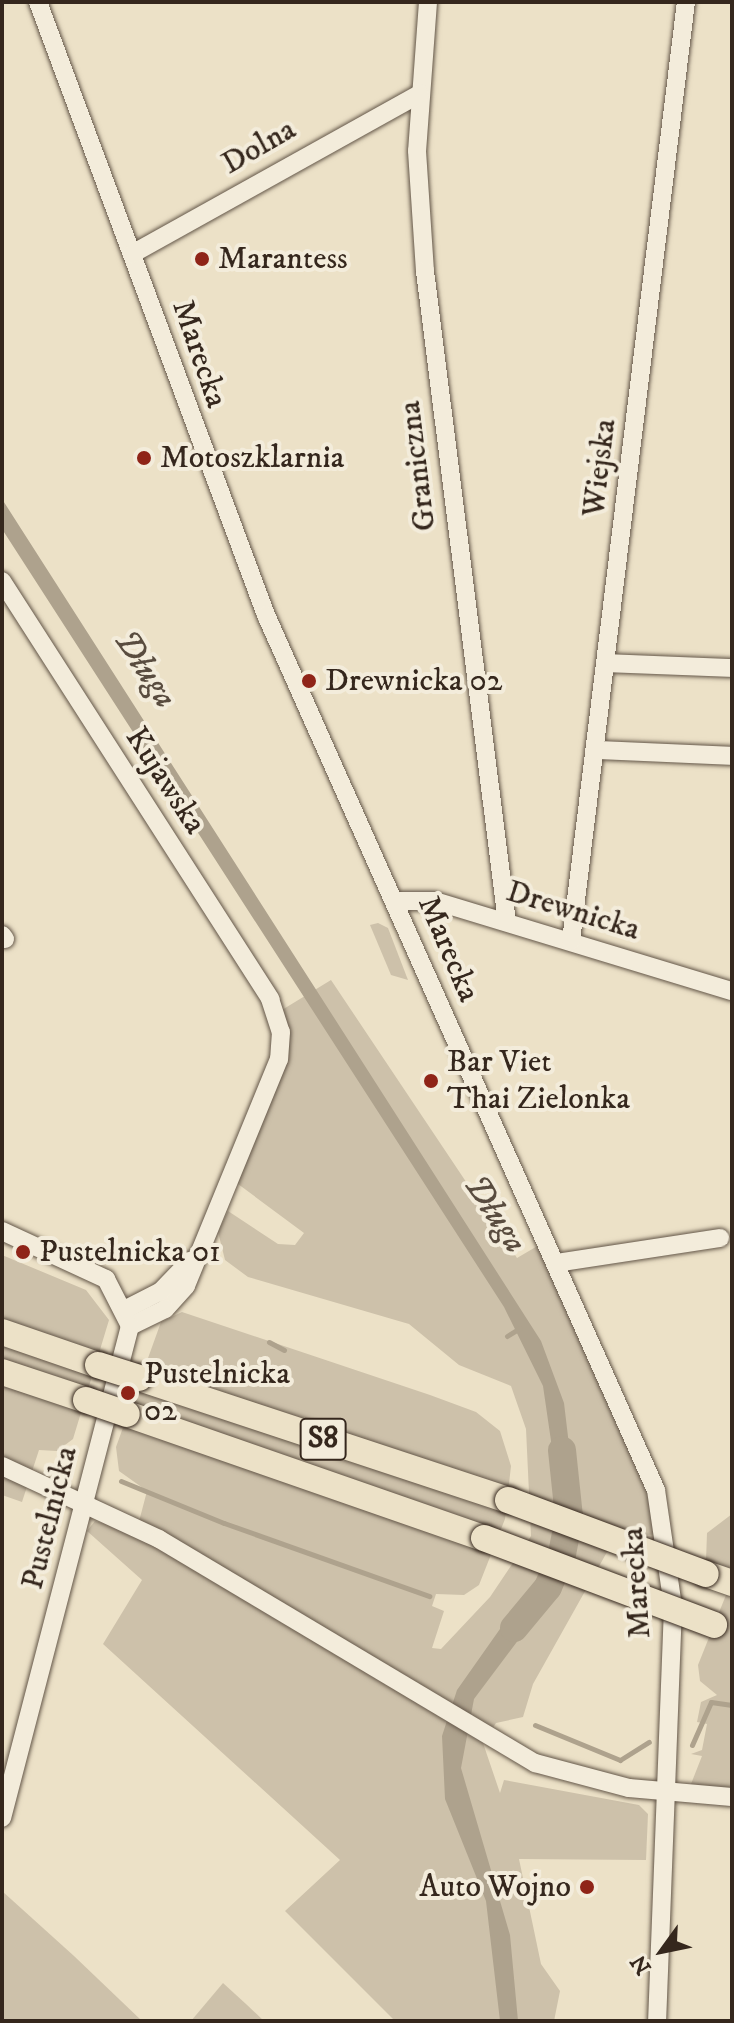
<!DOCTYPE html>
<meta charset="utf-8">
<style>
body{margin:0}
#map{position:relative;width:734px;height:2023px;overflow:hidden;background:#ece1c7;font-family:"IM FELL DW Pica",serif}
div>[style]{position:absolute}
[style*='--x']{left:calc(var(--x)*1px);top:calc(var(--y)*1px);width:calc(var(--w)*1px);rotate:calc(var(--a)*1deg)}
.green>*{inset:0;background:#cdc1aa}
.water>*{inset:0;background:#aea28d}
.stream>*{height:5px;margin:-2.5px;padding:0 2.5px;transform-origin:2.5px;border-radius:2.5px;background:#aea28d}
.river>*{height:28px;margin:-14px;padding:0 14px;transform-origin:14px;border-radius:14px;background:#aea28d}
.roads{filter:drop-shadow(0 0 2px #635648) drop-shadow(0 0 2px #635648)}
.minor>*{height:18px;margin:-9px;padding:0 9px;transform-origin:9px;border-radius:9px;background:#f3ecdb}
.highway>*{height:26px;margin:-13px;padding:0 13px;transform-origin:13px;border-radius:13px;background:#ece1c7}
.bridges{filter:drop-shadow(0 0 2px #35271d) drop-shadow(0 0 2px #35271d)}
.highway-bridge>*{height:26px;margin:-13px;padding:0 13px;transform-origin:13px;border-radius:13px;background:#ece1c7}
.dots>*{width:22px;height:22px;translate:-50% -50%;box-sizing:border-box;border:4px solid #f3ecdb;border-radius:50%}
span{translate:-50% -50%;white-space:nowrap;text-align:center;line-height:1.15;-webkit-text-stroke:8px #f3ecdb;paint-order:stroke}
.shield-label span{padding:2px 6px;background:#f3ecdb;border:2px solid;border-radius:6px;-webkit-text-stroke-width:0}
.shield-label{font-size:30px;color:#35271d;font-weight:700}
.street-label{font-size:32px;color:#35271d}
.poi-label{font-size:32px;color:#35271d}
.left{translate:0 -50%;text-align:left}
.right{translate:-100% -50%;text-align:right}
.water-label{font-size:34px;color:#594c3f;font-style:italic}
.frame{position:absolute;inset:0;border:4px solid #35271d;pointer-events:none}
.north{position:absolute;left:622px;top:1911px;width:80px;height:80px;-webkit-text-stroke:6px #f3ecdb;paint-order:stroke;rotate:237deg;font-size:22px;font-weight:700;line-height:32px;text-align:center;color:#35271d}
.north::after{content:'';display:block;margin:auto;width:28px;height:36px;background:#35271d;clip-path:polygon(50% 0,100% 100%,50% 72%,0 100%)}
</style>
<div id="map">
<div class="green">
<div style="clip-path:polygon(378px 923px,388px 928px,408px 980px,391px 975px,370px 925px)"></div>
<div style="clip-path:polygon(331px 980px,517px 1258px,546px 1241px,667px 1534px,616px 1536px,533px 1684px,523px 1717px,496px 1723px,483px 1743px,500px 1793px,504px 1780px,639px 1805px,648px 1814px,646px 1860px,519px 1859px,541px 1964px,560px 1991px,554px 2021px,395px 2021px,285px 1911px,340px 1860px,103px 1644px,142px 1580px,87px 1531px,95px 1521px,136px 1533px,147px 1491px,119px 1471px,116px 1447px,161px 1322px,182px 1312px,430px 1395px,476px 1412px,500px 1431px,511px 1466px,505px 1519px,479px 1585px,464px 1595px,436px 1594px,432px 1606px,444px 1611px,432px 1648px,441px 1649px,490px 1597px,531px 1536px,526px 1429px,511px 1386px,459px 1365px,409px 1324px,248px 1277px,225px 1260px,218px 1232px,228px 1211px,278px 1244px,295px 1245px,304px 1233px,238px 1184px,235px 1167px,279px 1059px,277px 1013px)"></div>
<div style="clip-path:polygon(2px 1255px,86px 1290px,109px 1320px,73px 1439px,57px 1451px,39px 1450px,22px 1502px,2px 1495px)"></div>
<div style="clip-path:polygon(732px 1514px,732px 1789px,691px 1784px,702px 1756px,691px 1754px,702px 1750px,707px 1724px,697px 1722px,701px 1702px,717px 1695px,700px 1681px,698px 1665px,726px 1595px,705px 1588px,707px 1533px)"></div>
<div style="clip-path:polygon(2px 1891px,74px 1956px,142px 2021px,2px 2021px)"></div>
<div style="clip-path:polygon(223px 1983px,246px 2004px,264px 2021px,191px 2021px)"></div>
</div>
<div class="water">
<div style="clip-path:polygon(2px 499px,541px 1341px,564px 1403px,574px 1487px,557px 1482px,543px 1386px,504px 1307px,2px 529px)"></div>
<div style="clip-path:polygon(524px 1595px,546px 1603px,474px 1699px,461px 1768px,510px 1935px,518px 2021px,500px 2021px,486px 1901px,445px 1799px,442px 1736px,457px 1690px)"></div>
</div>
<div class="stream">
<div style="--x:507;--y:1336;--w:15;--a:-32"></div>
<div style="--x:269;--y:1342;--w:17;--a:28"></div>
<div style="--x:121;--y:1481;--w:111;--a:22.2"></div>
<div style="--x:224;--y:1523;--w:218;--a:19.6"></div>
<div style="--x:535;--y:1725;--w:92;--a:22.4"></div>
<div style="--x:620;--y:1760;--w:34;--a:-32"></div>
<div style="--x:692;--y:1745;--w:47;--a:-66.2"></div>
<div style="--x:711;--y:1702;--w:21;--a:8"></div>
</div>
<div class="river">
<div style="--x:514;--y:1628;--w:53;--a:-50.3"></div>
<div style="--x:548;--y:1587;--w:36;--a:-67"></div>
<div style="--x:562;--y:1554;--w:38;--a:-79"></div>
<div style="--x:569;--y:1517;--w:67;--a:-96"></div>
</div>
<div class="roads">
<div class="minor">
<div style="--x:38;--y:2;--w:654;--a:69.6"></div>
<div style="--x:266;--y:615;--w:958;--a:65.98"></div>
<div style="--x:656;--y:1490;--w:118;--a:81.7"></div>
<div style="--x:673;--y:1607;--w:414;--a:92.2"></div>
<div style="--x:428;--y:2;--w:149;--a:94.2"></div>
<div style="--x:417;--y:151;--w:120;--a:86.2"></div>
<div style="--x:425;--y:271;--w:656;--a:82.82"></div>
<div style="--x:132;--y:254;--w:329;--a:-29.1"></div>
<div style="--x:2;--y:581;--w:497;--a:57.3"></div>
<div style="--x:270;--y:999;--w:35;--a:72"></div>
<div style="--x:281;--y:1032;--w:27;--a:94"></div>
<div style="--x:279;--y:1059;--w:245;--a:112.3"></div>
<div style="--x:186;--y:1286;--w:31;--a:132"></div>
<div style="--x:165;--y:1309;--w:39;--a:154"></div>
<div style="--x:607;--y:663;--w:125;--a:2.3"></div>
<div style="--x:596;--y:750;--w:136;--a:2.5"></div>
<div style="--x:395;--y:901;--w:40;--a:0"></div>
<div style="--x:435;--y:901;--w:310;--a:16.9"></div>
<div style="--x:2;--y:935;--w:5;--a:53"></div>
<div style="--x:571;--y:941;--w:946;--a:-83.02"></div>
<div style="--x:2;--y:1231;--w:115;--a:24.8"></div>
<div style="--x:106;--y:1279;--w:53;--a:62.9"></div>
<div style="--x:130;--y:1326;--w:508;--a:104.58"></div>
<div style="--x:556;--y:1263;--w:166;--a:-8.7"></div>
<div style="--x:126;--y:1309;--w:39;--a:-27"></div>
<div style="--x:161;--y:1291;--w:42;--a:-46"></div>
<div style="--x:2;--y:1466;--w:173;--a:24.9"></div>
<div style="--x:159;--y:1539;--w:438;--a:30.8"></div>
<div style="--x:535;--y:1763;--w:97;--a:14.9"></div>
<div style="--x:629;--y:1788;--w:103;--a:5"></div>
</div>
<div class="highway">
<div style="--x:2;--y:1332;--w:102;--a:19"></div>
<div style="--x:2;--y:1372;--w:89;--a:18.4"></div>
<div style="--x:139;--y:1378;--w:389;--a:18.3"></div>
<div style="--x:127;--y:1414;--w:378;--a:19.2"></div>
<div style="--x:706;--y:1574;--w:28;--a:19"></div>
</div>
</div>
<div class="bridges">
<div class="highway-bridge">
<div style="--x:98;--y:1365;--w:43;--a:17.6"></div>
<div style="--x:86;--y:1400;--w:43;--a:18.9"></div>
<div style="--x:508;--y:1500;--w:211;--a:20.5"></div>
<div style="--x:484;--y:1538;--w:246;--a:20.7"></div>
</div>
</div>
<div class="dots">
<div style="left:202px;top:259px;background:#8f2418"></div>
<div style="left:144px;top:458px;background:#8f2418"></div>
<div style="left:309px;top:681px;background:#8f2418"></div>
<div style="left:431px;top:1081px;background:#8f2418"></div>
<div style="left:23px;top:1252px;background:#8f2418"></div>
<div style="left:128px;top:1393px;background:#8f2418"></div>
<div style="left:587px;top:1887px;background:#8f2418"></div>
</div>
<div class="shield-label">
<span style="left:323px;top:1439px">S8</span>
</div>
<div class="street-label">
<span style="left:259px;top:147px;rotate:-30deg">Dolna</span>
<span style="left:199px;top:354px;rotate:71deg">Marecka</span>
<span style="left:418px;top:466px;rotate:-97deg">Graniczna</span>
<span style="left:600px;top:468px;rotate:-83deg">Wiejska</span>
<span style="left:165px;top:781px;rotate:57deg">Kujawska</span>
<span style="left:573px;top:911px;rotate:17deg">Drewnicka</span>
<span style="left:448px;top:949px;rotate:67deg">Marecka</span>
<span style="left:50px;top:1518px;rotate:-76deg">Pustelnicka</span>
<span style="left:637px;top:1583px;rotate:-94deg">Marecka</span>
</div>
<div class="poi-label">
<span class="left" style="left:218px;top:259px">Marantess</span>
<span class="left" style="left:160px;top:458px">Motoszklarnia</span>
<span class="left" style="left:325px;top:681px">Drewnicka 02</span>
<span class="left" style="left:447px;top:1081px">Bar Viet<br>Thai Zielonka</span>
<span class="left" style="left:39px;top:1252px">Pustelnicka 01</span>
<span class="left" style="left:144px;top:1393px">Pustelnicka<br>02</span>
<span class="right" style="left:571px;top:1887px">Auto Wojno</span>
</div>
<div class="water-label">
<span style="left:145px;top:669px;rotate:57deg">Długa</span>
<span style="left:495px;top:1214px;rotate:57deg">Długa</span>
</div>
<div class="frame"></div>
<div class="north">N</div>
</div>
